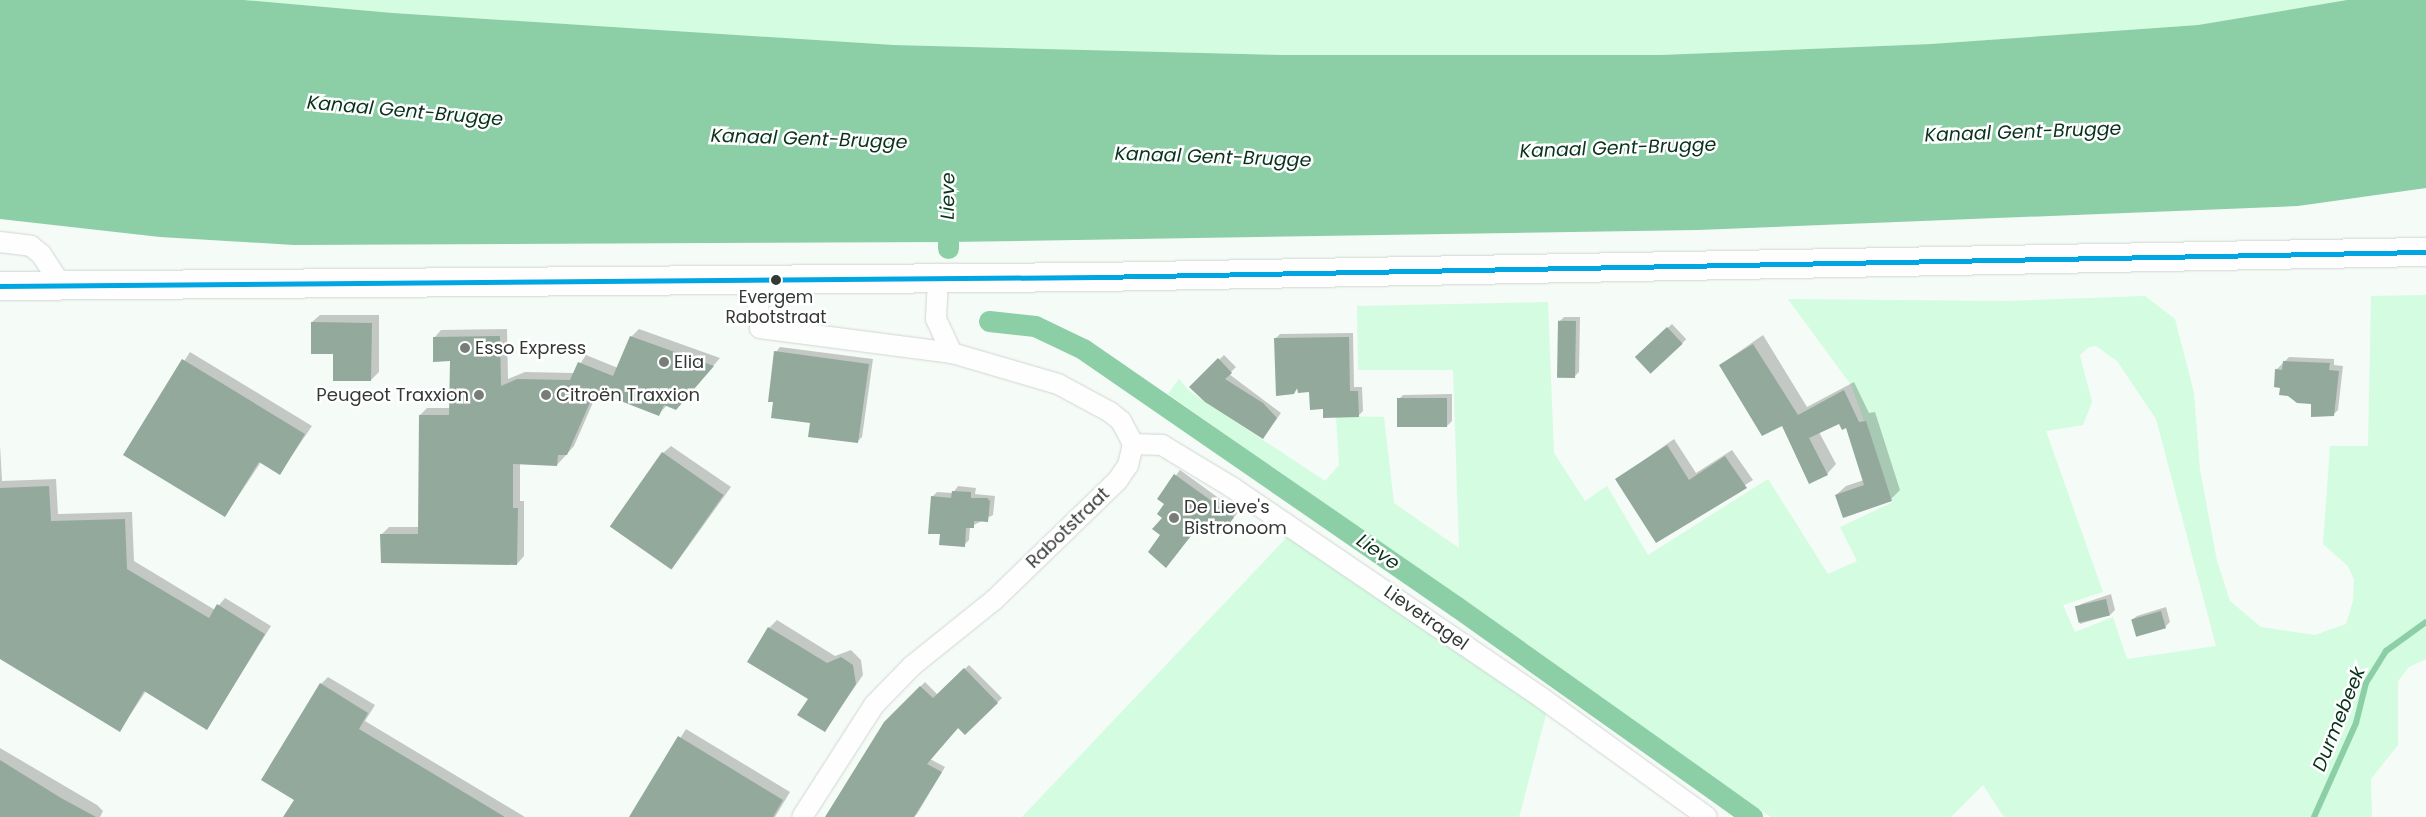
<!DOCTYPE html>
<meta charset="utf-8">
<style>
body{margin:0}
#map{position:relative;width:2426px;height:817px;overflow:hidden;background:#f5fbf6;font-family:Poppins,sans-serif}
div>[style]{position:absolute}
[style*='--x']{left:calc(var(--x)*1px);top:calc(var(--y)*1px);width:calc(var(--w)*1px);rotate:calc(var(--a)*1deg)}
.green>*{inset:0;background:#d3fce0}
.water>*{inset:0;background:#8ccfa6}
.shadow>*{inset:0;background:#0003;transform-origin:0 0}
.stream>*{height:6px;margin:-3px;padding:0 3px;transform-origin:3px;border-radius:3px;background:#8ccfa6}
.canal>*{height:21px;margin:-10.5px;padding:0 10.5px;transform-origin:10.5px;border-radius:10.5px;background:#8ccfa6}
.building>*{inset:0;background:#93a99c;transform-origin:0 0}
.roads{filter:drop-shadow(0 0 1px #d1d6d2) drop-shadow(0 0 1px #d1d6d2)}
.street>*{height:20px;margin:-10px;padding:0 10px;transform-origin:10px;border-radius:10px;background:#fefefe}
.primary>*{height:28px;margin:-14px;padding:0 14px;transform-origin:14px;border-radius:14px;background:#fefefe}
.bus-1>*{height:5px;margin:-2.5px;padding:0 2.5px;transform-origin:2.5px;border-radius:2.5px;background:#00a6e2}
.dots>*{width:14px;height:14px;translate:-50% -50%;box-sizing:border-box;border:2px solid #fff;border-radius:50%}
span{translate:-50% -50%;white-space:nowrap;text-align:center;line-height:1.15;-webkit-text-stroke:5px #fff;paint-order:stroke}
.bus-label{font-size:17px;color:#343936}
.poi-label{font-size:18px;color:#343936}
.left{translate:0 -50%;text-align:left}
.right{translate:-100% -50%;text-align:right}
.street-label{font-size:18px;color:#343936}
.water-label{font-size:19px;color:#09321c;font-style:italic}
</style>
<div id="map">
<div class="green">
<div style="clip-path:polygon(244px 0,2347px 0,2198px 25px,1931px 44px,1660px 55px,1282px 55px,894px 45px,393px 13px)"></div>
<div style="clip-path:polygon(evenodd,2426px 295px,2426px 659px,2409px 667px,2398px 681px,2398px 745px,2371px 779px,2372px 817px,2004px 817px,1983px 785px,1951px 817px,1771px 817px,1168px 394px,1179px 379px,1189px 391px,1325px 481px,1339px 465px,1336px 416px,1384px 417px,1394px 503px,1459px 548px,1453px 370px,1358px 370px,1357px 306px,1548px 302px,1554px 453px,1585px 501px,1607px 486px,1648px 555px,1768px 479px,1828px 574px,1857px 561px,1840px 527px,1893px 502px,1851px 385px,1788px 299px,2008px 301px,2145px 296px,2175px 319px,2194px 393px,2200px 470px,2217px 561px,2230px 601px,2261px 627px,2315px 635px,2346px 624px,2353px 601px,2354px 580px,2348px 566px,2323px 544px,2330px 446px,2368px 446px,2371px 296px,2426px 295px,2096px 346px,2117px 361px,2156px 419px,2216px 646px,2127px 659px,2113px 617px,2075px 632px,2063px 605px,2103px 592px,2046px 431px,2083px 425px,2092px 402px,2080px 355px,2089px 347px,2096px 346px)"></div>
<div style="clip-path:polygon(1289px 535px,1547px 711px,1519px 817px,1022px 817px)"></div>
</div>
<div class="water">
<div style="clip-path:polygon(0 0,244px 0,393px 13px,894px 45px,1282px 55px,1660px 55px,1931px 44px,2198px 25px,2347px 0,2426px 0,2426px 188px,2298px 206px,1698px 230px,948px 242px,294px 245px,160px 237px,0 219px)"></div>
</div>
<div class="shadow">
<div style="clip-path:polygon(320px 315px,379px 315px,379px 372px,371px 380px,334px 353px,312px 322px)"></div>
<div style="clip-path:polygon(1564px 317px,1580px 317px,1579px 372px,1574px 377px,1559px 322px)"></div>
<div style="left:1672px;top:324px;width:21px;height:48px;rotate:47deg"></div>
<div style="clip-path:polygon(507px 329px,508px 379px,525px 372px,574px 373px,586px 355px,618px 368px,631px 337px,639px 329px,720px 358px,683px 401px,667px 405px,659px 414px,598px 391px,574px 446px,557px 465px,520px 463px,520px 501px,524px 501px,524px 556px,517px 564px,382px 534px,389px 527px,419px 527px,420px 415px,427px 408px,451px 408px,451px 360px,434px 338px,441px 330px)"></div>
<div style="clip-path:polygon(1353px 333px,1354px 387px,1362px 387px,1363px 411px,1358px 416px,1324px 408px,1310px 391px,1299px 387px,1293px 393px,1275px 339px,1280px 334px)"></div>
<div style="clip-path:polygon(1763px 335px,1807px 407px,1854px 382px,1869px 413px,1875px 412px,1900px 490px,1891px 499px,1836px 495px,1846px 486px,1864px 480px,1847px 427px,1839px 422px,1819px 432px,1836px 464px,1827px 474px,1783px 424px,1720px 365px)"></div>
<div style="clip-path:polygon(780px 347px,873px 359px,862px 437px,857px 442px,775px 401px,776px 352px)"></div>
<div style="clip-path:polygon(190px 352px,312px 426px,280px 473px,261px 462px,225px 516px,125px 455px)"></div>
<div style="clip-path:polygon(1224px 355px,1236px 367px,1229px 374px,1281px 413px,1263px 438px,1191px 387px)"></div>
<div style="clip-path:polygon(2289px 357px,2334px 359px,2334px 365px,2343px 366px,2338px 410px,2333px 415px,2281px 387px,2276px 370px)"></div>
<div style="clip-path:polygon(1452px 394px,1452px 421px,1447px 426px,1398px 400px,1403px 395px)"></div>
<div style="clip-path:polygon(1674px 439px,1696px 473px,1732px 450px,1753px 480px,1656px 541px,1617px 479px)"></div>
<div style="clip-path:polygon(0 445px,2px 481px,56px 479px,58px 514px,132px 512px,134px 561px,215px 610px,225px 598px,271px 626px,207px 728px,146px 691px,120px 730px,0 657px)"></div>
<div style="clip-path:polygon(671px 446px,731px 487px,672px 569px,663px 453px)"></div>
<div style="clip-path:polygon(1180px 470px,1238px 512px,1222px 533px,1202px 521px,1162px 535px,1166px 503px,1159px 498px)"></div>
<div style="clip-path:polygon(958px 486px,976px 488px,975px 494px,995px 496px,993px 515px,970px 527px,969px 540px,964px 545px,942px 533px,932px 497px,937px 492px,953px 493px)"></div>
<div style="clip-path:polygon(2111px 594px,2115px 610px,2110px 615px,2080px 624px,2076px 609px,2081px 604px)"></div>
<div style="clip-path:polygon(2166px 607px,2170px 622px,2165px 627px,2132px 620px,2137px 616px)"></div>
<div style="clip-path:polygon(777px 620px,835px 656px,851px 650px,861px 660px,863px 675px,825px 730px,769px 628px)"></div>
<div style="clip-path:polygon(969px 665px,1002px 698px,965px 733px,959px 727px,930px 759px,945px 767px,917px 814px,914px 817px,827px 817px,885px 722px,925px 682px,938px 695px)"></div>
<div style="clip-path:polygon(328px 677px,375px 705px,365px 721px,525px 817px,285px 817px,295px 799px,321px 684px)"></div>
<div style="clip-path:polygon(686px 729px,790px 792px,775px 817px,630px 817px)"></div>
<div style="clip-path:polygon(0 748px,97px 805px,103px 811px,100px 817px,0 817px)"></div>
</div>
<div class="stream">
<div style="--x:2314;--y:817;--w:103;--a:-65.9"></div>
<div style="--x:2356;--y:723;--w:41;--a:-76"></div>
<div style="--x:2366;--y:683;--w:38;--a:-58"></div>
<div style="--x:2386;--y:651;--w:49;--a:-35.9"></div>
</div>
<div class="canal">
<div style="--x:948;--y:248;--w:34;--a:-90"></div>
<div style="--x:989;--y:321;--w:46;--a:6.2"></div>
<div style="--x:1035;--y:326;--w:53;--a:25.6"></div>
<div style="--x:1083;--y:349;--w:454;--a:34.6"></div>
<div style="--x:1457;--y:607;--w:362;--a:35.4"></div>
</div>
<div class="building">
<div style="left:1576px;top:321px;width:57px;height:18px;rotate:91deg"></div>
<div style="clip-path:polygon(311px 322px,372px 323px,371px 381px,333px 381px,333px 354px,311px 354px)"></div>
<div style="left:1667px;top:327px;width:23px;height:44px;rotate:47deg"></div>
<div style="clip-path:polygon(500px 336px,501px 386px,517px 379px,570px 380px,578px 362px,613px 376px,630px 336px,714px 366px,676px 410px,664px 405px,659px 416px,595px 391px,567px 455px,558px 455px,557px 466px,513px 464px,513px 508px,518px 508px,517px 565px,381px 563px,380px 534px,418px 534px,419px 415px,449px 415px,450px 361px,433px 362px,433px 337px)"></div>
<div style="clip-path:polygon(1349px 337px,1350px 391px,1358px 391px,1359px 417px,1323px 418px,1323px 409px,1310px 410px,1309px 392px,1298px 393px,1297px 388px,1294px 394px,1276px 396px,1274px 338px)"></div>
<div style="clip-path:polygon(1753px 344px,1798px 415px,1844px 390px,1859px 422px,1866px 421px,1892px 501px,1843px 518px,1835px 495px,1864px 485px,1846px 428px,1842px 430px,1839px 424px,1809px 438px,1828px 475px,1809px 484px,1782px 426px,1762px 436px,1719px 365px)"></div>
<div style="clip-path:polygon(774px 351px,869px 364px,858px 443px,808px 437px,810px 423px,771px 418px,773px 402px,768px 402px)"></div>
<div style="clip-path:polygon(1218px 358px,1232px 373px,1225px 379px,1263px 403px,1277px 418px,1263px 439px,1205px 402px,1189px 387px)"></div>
<div style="clip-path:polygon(182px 359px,305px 434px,280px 475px,259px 462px,225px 517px,123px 455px)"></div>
<div style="clip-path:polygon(2283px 361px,2330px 363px,2329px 370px,2339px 371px,2334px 416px,2311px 417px,2311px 404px,2297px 403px,2288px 396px,2279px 395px,2280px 388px,2274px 387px,2275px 369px,2282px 370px)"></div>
<div style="left:1447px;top:398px;width:29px;height:50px;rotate:90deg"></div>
<div style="clip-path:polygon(1667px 445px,1689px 480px,1725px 456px,1747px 488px,1656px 543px,1615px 479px)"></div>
<div style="left:662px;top:452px;width:75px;height:91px;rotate:35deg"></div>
<div style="clip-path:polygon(1174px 474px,1234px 517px,1222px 534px,1201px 523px,1166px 568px,1148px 552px,1160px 535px,1152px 529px,1162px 518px,1157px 514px,1164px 504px,1157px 499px)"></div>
<div style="clip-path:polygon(49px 486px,51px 521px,125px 519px,127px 569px,209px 618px,217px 604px,265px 634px,207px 730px,144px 691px,120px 732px,0 659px,0 488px)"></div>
<div style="clip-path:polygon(952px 491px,971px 492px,971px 498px,987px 498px,990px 501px,988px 522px,974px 521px,974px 528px,966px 528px,965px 547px,939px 545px,940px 534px,928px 534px,931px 496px,951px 498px)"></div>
<div style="left:2106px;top:599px;width:17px;height:32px;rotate:77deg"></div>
<div style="left:2161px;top:611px;width:18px;height:31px;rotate:74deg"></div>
<div style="clip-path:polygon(768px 627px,827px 663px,841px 657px,853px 665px,856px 684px,825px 732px,797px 715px,808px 699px,747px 662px)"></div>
<div style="clip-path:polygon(964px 668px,998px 703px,965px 735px,958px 728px,927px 764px,942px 772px,914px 817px,825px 817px,884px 722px,920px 686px,933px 698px)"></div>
<div style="clip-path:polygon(320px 683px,368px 713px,359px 729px,505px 817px,283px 817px,294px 800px,261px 780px)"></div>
<div style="clip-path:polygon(678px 736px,783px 800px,773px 817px,629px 817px)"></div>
<div style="clip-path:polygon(0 760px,61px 798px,96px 817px,0 817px)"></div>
</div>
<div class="roads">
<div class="street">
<div style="--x:0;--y:242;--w:31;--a:7"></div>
<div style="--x:31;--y:246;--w:13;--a:39"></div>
<div style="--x:41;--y:254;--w:37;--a:57"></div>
<div style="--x:756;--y:279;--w:49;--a:85.3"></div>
<div style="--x:760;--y:328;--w:194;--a:7.4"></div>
<div style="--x:952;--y:353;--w:110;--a:16.3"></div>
<div style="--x:1058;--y:384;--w:59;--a:28.3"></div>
<div style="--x:1110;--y:412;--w:14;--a:39"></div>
<div style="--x:1121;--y:421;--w:26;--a:62"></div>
<div style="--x:1133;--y:444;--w:22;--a:103"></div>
<div style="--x:1128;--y:465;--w:18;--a:124"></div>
<div style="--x:1118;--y:480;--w:173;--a:135.9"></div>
<div style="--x:994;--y:600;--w:105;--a:141.2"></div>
<div style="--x:912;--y:666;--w:54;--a:134.3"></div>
<div style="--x:874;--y:705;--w:133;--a:122.7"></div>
<div style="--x:938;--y:279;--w:40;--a:92.9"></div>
<div style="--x:936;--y:319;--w:38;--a:65"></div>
<div style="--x:1133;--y:444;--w:29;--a:2"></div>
<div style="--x:1162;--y:445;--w:83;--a:31.2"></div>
<div style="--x:1233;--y:488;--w:374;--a:34.2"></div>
<div style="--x:1542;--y:698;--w:203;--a:35.8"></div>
</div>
<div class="primary">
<div style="--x:0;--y:286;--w:1097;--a:-0.47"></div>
<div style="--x:1097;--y:277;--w:1329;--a:-1.08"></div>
</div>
</div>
<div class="bus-1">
<div style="--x:0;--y:286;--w:1097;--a:-0.47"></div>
<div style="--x:1097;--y:277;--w:1329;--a:-1.08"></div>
</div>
<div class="dots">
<div style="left:776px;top:280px;background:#343936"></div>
<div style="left:465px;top:348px;background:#787d79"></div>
<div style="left:664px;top:362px;background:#787d79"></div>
<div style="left:479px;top:395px;background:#787d79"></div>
<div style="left:546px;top:395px;background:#787d79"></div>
<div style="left:1174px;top:518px;background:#787d79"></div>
</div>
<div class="bus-label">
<span style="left:776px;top:308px">Evergem<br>Rabotstraat</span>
</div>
<div class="poi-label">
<span class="left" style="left:475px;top:348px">Esso Express</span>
<span class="left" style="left:674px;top:362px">Elia</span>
<span class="right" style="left:469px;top:395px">Peugeot Traxxion</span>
<span class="left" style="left:556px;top:395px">Citroën Traxxion</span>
<span class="left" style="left:1184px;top:518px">De Lieve's<br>Bistronoom</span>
</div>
<div class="street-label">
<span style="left:1068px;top:528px;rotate:-44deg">Rabotstraat</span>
<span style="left:1426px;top:618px;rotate:35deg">Lievetragel</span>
</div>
<div class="water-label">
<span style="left:405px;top:111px;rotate:5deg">Kanaal Gent-Brugge</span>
<span style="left:2023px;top:132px;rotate:-2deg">Kanaal Gent-Brugge</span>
<span style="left:809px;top:139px;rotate:2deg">Kanaal Gent-Brugge</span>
<span style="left:1618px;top:148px;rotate:-2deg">Kanaal Gent-Brugge</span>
<span style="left:1213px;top:157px;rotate:2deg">Kanaal Gent-Brugge</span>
<span style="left:948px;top:196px;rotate:-89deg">Lieve</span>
<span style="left:1378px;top:552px;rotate:35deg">Lieve</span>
<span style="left:2339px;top:719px;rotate:-68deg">Durmebeek</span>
</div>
</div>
